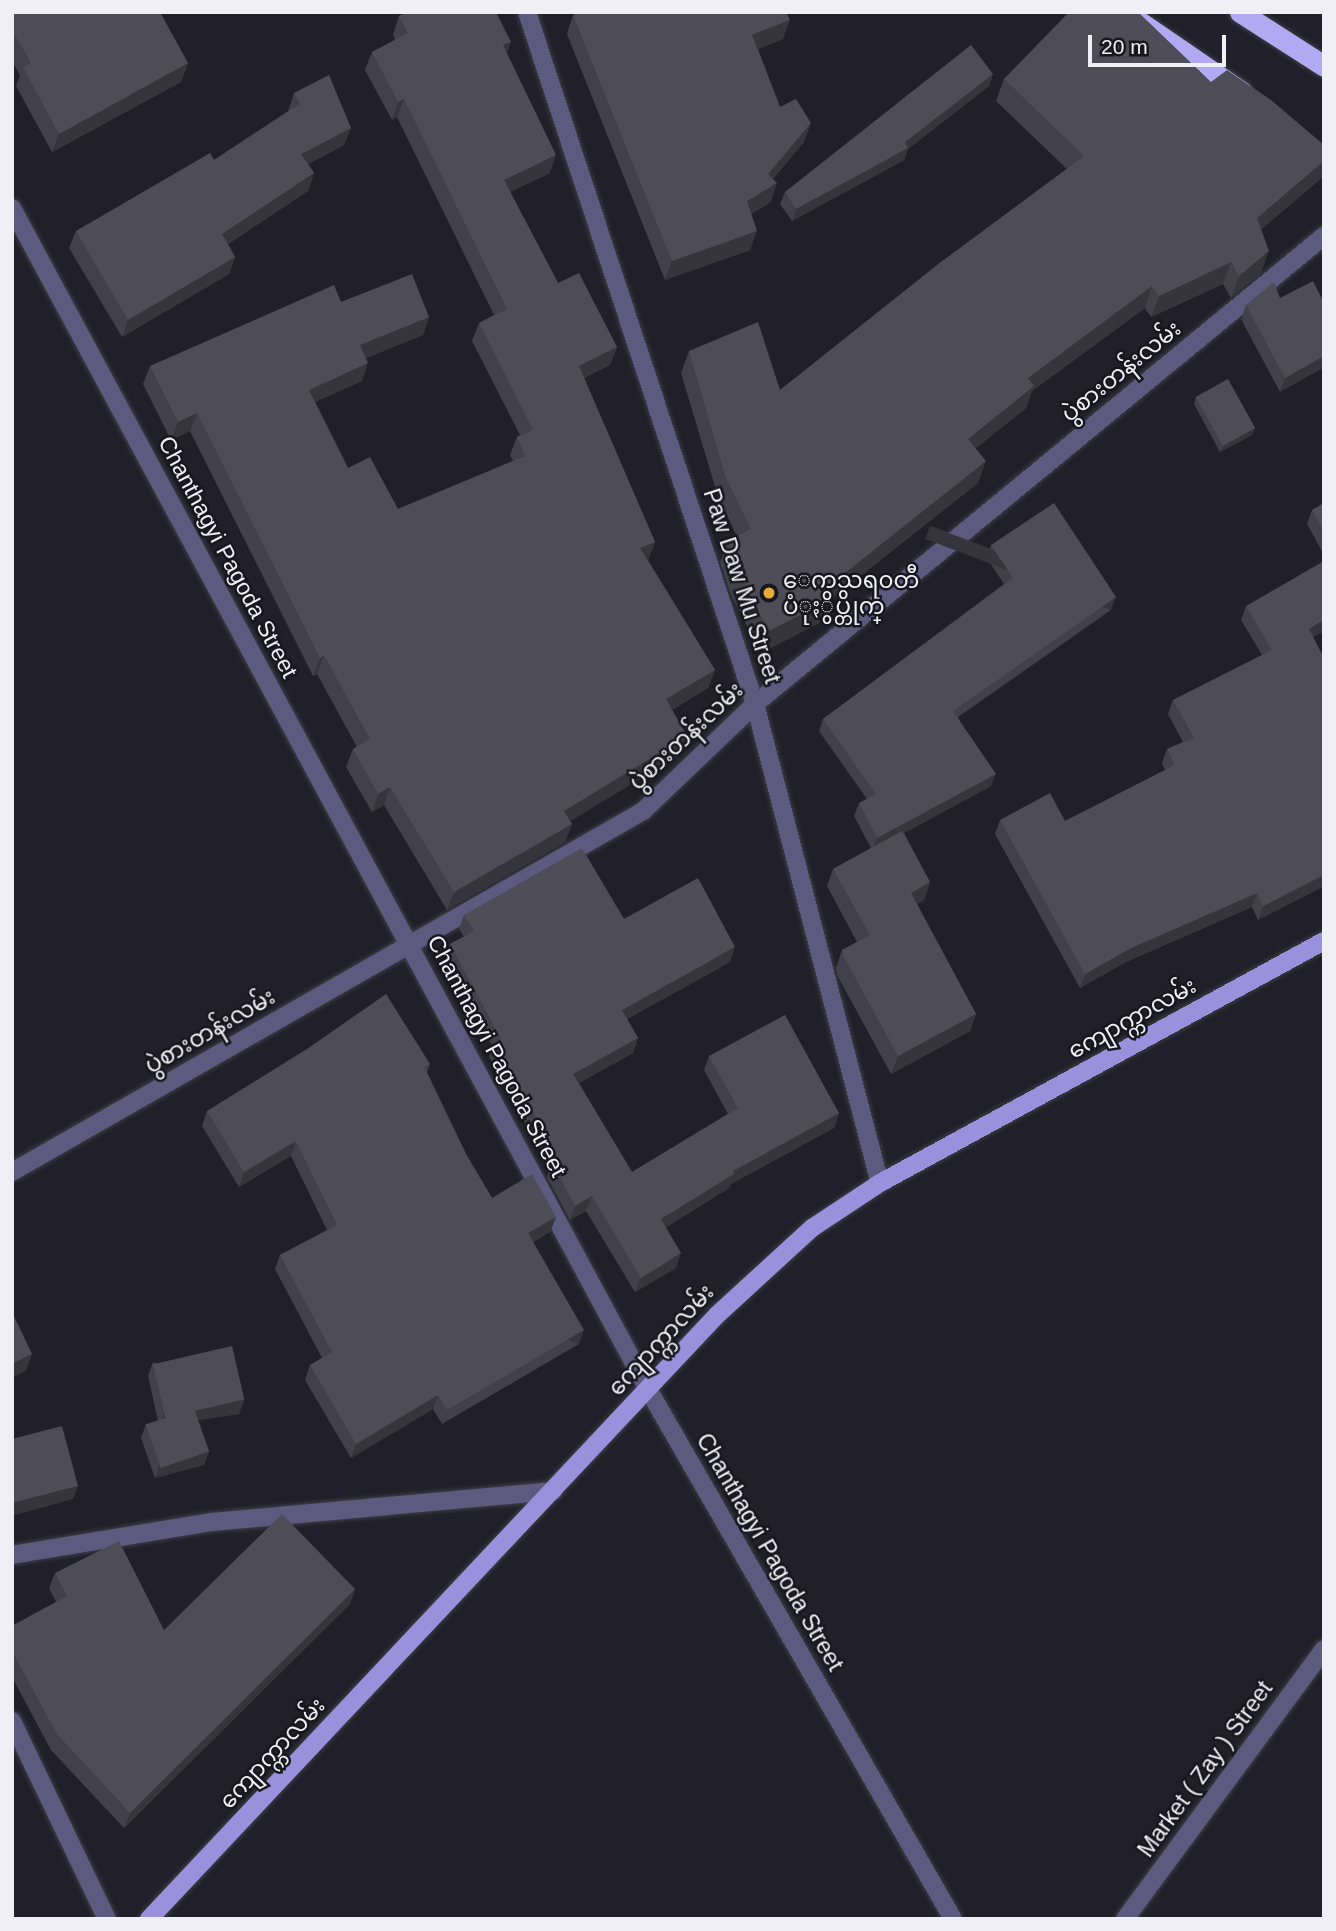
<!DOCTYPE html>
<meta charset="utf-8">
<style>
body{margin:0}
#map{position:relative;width:1336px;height:1931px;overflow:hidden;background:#21202a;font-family:Arial,"Noto Sans Myanmar",sans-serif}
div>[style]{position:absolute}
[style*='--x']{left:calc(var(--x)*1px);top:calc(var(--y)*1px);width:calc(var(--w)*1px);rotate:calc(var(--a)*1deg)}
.roads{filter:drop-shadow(0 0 2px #3e3d46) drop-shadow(0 0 2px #3e3d46)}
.minor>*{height:18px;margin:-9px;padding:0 9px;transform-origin:9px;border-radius:9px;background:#5e597e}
.major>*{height:18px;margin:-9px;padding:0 9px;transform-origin:9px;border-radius:9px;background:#9b90dc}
.highway>*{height:21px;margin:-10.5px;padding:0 10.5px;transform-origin:10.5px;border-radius:10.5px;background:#b3a9f2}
.wall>*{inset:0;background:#42414b}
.shaded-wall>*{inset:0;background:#36353d;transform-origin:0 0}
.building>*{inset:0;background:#4d4c57;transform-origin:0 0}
.dots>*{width:19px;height:19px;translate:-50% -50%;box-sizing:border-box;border:4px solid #181720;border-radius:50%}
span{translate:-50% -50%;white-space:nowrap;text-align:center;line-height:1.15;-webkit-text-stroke:5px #181720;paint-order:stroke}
.street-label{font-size:23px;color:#efeff5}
.poi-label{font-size:23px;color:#efeff5}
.left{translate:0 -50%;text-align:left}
.frame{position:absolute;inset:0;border:14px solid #efeff5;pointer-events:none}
.scale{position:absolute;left:1088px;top:35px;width:138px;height:32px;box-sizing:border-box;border:4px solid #efeff5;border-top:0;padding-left:9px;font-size:21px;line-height:24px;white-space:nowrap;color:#efeff5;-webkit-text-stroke:5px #181720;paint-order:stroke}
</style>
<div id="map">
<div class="roads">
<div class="minor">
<div style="--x:527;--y:12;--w:729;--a:71.76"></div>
<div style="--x:755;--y:704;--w:495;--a:75.4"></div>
<div style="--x:12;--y:208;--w:1341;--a:61.7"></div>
<div style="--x:648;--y:1389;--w:611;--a:60.08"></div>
<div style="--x:12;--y:1172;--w:727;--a:-29.77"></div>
<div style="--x:643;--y:811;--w:155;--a:-43.7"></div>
<div style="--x:755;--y:704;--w:737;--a:-39.44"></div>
<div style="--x:12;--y:1555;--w:203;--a:-9.4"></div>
<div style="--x:212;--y:1522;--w:343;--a:-5.2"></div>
<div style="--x:12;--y:1721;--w:220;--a:64.4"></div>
<div style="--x:1125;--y:1919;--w:335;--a:-53.6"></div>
</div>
<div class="major">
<div style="--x:149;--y:1919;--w:829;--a:-46.76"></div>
<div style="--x:717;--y:1315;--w:129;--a:-42.5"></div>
<div style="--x:812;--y:1228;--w:82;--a:-33.5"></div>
<div style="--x:880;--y:1183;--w:506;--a:-28.59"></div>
</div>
<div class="highway">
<div style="--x:1125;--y:12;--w:142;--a:34.4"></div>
<div style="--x:1240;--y:12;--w:100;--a:32.7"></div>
</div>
</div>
<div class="wall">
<div style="clip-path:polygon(12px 12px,188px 63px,181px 82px,52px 152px,16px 86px,20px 75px,12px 61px)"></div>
<div style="clip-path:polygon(406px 12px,496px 12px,506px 53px,550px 173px,510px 192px,558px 283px,617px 347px,610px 365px,584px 378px,655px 542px,648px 560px,715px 670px,708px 688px,672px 710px,681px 754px,570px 821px,572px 824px,565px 842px,447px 910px,384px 805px,372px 812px,346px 767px,353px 749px,357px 747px,317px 674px,313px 676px,190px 431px,171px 440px,143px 384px,150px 366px,341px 302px,429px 317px,423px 335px,366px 358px,362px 381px,315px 402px,348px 468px,398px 509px,513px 461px,510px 455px,517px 437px,520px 435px,472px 341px,479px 323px,494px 315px,397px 117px,392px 120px,365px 70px,372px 52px,395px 40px,393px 34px,399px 16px)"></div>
<div style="clip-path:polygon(573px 15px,783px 39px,758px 49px,780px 107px,804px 142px,773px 179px,771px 202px,751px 214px,750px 250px,665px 280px,567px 34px)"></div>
<div style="clip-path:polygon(993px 74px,989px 86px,908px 149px,904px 160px,792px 221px,780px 204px,785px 192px)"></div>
<div style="clip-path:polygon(1004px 79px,1211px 82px,1324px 145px,1324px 176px,1261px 229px,1261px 273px,1231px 298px,1223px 284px,1151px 317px,1145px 308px,1032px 391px,1026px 408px,976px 448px,978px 483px,826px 603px,819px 623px,761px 653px,731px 595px,720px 562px,728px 541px,737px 536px,719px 500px,681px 373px,689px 351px,780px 390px,1067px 169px,996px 101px)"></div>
<div style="clip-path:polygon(294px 93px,351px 128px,344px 145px,308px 164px,314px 173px,308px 191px,228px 244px,235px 257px,229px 274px,122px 337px,69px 248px,76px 231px,214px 160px,288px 111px)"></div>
<div style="clip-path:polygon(1280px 298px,1324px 303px,1324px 367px,1280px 392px,1241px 319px,1246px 305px)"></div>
<div style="clip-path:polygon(1196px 397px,1255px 428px,1252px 435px,1220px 452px,1194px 404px)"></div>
<div style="clip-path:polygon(1324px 503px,1324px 555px,1307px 524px,1312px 510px)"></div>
<div style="clip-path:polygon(991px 545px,1111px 610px,958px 717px,991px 786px,904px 833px,930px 882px,924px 900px,917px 904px,976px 1014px,970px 1031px,891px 1074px,837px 975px,836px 968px,842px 950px,857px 942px,827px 886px,833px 869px,871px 848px,854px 816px,859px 803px,867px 799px,819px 731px,823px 719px,1004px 584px,987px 558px)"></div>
<div style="clip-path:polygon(1246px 606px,1324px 631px,1313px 637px,1324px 886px,1258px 920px,1252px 907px,1126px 962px,1080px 988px,995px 834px,1000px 820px,1065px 821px,1165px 770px,1162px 763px,1167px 749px,1183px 742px,1168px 714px,1173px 700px,1262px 655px,1241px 620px)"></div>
<div style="clip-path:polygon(464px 915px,624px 919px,730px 962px,627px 1019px,638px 1038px,633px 1053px,579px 1083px,632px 1172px,728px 1114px,704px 1070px,709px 1056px,839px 1113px,834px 1128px,731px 1184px,729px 1188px,666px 1227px,676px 1268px,635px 1292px,586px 1211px,570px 1220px,547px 1177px,550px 1167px,489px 1057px,493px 1047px,445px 959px,450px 944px,464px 937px,459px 929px)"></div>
<div style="clip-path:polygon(430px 1064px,427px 1072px,467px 1156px,492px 1198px,556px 1217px,550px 1232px,533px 1242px,579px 1344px,442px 1424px,433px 1409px,351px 1458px,305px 1380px,310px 1365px,322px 1358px,275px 1269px,280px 1255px,327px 1230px,291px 1156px,239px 1187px,202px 1126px,207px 1111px)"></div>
<div style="clip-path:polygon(153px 1362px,244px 1400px,239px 1414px,198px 1420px,209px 1451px,204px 1465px,155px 1478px,141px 1438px,146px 1424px,158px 1421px,148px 1376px)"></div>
<div style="clip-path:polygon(55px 1573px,164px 1630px,355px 1589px,350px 1604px,124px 1828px,51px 1750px,12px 1677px,12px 1626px,56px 1602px,49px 1588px)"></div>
</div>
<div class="shaded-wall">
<div style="clip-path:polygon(790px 20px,783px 39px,745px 54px,752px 35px)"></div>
<div style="clip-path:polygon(511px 42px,504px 60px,503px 45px)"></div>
<div style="clip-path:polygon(188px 63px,181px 82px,52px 152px,59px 134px)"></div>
<div style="clip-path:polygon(993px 74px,989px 86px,908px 149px,904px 160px,792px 221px,796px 209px,905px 142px)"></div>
<div style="clip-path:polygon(404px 99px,397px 117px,392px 120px,398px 102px)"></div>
<div style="clip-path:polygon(811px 123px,804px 142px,761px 192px,768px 174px)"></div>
<div style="clip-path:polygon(351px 128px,344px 145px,295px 171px,301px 154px)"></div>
<div style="clip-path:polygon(556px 155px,550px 173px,497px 198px,504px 180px)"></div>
<div style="clip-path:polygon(1324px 161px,1324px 176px,1249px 240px,1257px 218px)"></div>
<div style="clip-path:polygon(314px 173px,308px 191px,216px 251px,222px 234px)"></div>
<div style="clip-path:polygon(777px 183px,771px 202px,740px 220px,747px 201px)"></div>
<div style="clip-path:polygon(757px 231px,750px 250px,665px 280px,672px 261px)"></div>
<div style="clip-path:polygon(1269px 251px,1261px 273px,1231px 298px,1239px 276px)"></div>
<div style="clip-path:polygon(235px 257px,229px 274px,122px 337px,128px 320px)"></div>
<div style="clip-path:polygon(1231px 262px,1223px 284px,1151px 317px,1159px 296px)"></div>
<div style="clip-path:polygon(1152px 286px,1145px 308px,1032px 391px,1026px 408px,960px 461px,968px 439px,1028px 378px)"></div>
<div style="clip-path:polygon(429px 317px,423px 335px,354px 363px,360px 345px)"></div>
<div style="clip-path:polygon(617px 347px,610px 365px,573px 384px,579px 366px)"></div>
<div style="clip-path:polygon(1324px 356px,1324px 367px,1280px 392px,1285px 378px)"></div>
<div style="clip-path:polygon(368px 363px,362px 381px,302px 408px,309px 390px)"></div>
<div style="clip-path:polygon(197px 413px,190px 431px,171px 440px,178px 422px)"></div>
<div style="clip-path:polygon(1255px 428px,1252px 435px,1220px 452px,1223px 445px)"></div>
<div style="clip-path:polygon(986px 461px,978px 483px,826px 603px,819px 623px,761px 653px,769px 631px,821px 592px)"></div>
<div style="clip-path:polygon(655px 542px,648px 560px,634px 566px,640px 548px)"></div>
<div style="left:1116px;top:597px;width:14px;height:199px;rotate:111deg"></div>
<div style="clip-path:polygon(1324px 620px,1324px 631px,1303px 643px,1309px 629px)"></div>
<div style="clip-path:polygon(324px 655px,317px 674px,313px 676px,320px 658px)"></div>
<div style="clip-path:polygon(715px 670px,708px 688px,659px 717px,666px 699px)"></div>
<div style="clip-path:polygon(687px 736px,681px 754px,557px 829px,564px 811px)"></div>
<div style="clip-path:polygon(996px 774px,991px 786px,873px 850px,877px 838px)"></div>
<div style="clip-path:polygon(390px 787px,384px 805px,372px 812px,378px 794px)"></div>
<div style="clip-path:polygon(572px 824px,565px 842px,447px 910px,454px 892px)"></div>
<div style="clip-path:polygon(1324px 875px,1324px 886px,1258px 920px,1263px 906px)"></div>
<div style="clip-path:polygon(930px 882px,924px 900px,904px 910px,911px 893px)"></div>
<div style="clip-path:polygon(1257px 893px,1252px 907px,1126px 962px,1080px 988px,1085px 974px,1131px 948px)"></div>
<div style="clip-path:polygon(735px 947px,730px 962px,617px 1024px,622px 1010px)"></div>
<div style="clip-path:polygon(976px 1014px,970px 1031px,891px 1074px,898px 1056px)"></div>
<div style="clip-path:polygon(638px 1038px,633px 1053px,568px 1089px,573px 1074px)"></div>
<div style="clip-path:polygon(839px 1113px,834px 1128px,731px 1184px,729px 1188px,656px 1234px,661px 1219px,733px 1171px)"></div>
<div style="clip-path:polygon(296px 1141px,291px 1156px,239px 1187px,244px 1172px)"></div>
<div style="clip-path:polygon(592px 1196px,586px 1211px,570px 1220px,575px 1206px)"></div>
<div style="clip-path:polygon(556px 1217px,550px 1232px,523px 1248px,528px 1233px)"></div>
<div style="clip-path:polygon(681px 1253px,676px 1268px,635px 1292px,641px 1278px)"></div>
<div style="left:584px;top:1330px;width:15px;height:159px;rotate:110deg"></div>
<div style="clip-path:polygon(32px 1354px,26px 1371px,12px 1378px,12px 1364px)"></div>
<div style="clip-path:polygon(438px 1395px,433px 1409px,351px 1458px,356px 1444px)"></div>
<div style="clip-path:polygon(244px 1400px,239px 1414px,159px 1426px,164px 1413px)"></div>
<div style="clip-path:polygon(209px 1451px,204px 1465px,155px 1478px,160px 1464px)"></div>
<div style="clip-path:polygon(78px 1486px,73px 1499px,12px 1516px,12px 1503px)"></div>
<div style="clip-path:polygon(355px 1589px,350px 1604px,124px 1828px,130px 1813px)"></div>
</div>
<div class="building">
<div style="clip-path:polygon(12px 12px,160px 12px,188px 63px,59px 134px,23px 67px,31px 63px,12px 30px)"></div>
<div style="clip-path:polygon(408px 12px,496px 12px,511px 42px,503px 45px,556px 155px,504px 180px,558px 283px,579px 273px,617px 347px,579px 366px,655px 542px,640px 548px,715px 670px,666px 699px,687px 736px,564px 811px,572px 824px,454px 892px,390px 787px,378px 794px,353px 749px,370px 739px,324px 655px,320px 658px,197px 413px,178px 422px,150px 366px,334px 285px,341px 302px,412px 274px,429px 317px,360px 345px,368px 363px,309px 390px,348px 468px,370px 457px,398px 509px,525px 456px,517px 437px,533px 430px,479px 323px,507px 309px,404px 99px,398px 102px,372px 52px,408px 33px,399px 16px)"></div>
<div style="clip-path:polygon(581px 12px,786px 12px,790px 20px,752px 35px,780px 107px,796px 99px,811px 123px,768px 174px,777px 183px,747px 201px,757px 231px,672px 261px,573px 15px)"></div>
<div style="clip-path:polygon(1069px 12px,1138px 12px,1211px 82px,1227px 70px,1271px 100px,1324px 145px,1324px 161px,1257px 218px,1269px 251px,1239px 276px,1231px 262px,1159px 296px,1152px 286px,1028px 378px,1034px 386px,968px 439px,986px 461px,821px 592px,827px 601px,769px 631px,739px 573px,728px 541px,751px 529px,726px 478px,689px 351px,758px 322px,780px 390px,937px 265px,1084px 156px,1004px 79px)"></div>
<div style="clip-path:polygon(971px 45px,993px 74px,905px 142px,908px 148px,796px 209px,785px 192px)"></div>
<div style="clip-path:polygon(329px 75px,351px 128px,301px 154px,314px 173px,222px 234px,235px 257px,128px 320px,76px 231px,210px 153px,214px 160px,300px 104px,294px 93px)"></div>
<div style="clip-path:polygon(1313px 281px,1324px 303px,1324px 356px,1285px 378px,1246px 305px,1274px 282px,1280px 298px)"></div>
<div style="left:1228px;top:379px;width:56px;height:37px;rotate:61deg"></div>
<div style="clip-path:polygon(1054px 503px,1116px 597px,953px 711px,996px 774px,877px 838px,859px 803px,876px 794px,823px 719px,1013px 578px,991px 545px)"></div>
<div style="clip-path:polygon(1324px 503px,1324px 532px,1312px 510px)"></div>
<div style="clip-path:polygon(1324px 561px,1324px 620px,1309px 629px,1324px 658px,1324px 875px,1263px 906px,1257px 893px,1131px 948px,1085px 974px,1000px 820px,1050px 793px,1065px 821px,1175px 765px,1167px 749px,1194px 738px,1173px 700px,1272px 650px,1246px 606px)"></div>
<div style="clip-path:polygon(902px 831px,930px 882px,911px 893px,976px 1014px,898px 1056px,844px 957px,842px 950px,870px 935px,833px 869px)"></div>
<div style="clip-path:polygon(582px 848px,624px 919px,698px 878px,735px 947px,622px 1010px,638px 1038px,573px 1074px,632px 1172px,738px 1108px,709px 1056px,785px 1015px,839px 1113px,733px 1171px,734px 1174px,661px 1219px,681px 1253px,641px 1278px,592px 1196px,575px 1206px,552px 1162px,559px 1158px,494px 1043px,501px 1039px,450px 944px,474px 931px,464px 915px)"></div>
<div style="clip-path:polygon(386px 994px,430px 1064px,424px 1067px,467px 1156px,492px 1198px,532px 1174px,556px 1217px,528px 1233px,584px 1330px,447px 1410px,438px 1395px,356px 1444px,310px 1365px,332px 1352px,280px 1255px,337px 1225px,296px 1141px,244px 1172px,207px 1111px,307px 1049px)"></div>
<div style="clip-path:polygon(12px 1312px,32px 1354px,12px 1364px)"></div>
<div style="left:232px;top:1346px;width:55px;height:81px;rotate:77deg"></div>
<div style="left:194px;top:1408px;width:46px;height:51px;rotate:71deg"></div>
<div style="clip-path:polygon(62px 1426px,78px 1486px,12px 1503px,12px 1439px)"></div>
<div style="clip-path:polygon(282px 1514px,355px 1589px,130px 1813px,57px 1734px,12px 1651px,12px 1626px,67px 1596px,55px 1573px,119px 1541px,164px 1630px)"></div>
</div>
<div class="dots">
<div style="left:769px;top:593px;background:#e7ac37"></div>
</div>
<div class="street-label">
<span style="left:1121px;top:371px;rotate:-39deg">ပွဲစားတန်းလမ်း</span>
<span style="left:228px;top:557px;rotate:62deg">Chanthagyi Pagoda Street</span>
<span style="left:742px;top:586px;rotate:72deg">Paw Daw Mu Street</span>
<span style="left:686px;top:736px;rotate:-43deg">ပွဲစားတန်းလမ်း</span>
<span style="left:1132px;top:1018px;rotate:-29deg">ကျောက္ကာလမ်း</span>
<span style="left:210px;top:1031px;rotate:-30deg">ပွဲစားတန်းလမ်း</span>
<span style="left:497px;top:1056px;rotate:62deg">Chanthagyi Pagoda Street</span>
<span style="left:661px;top:1340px;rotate:-47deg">ကျောက္ကာလမ်း</span>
<span style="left:770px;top:1552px;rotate:60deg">Chanthagyi Pagoda Street</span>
<span style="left:272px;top:1753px;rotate:-47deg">ကျောက္ကာလမ်း</span>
<span style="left:1205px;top:1769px;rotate:-54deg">Market ( Zay ) Street</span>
</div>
<div class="poi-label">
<span class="left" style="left:783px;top:593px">ေကသရ၀တီ<br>ပံုႏွိပ္တိုက္</span>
</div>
<div class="frame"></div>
<div class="scale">20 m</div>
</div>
